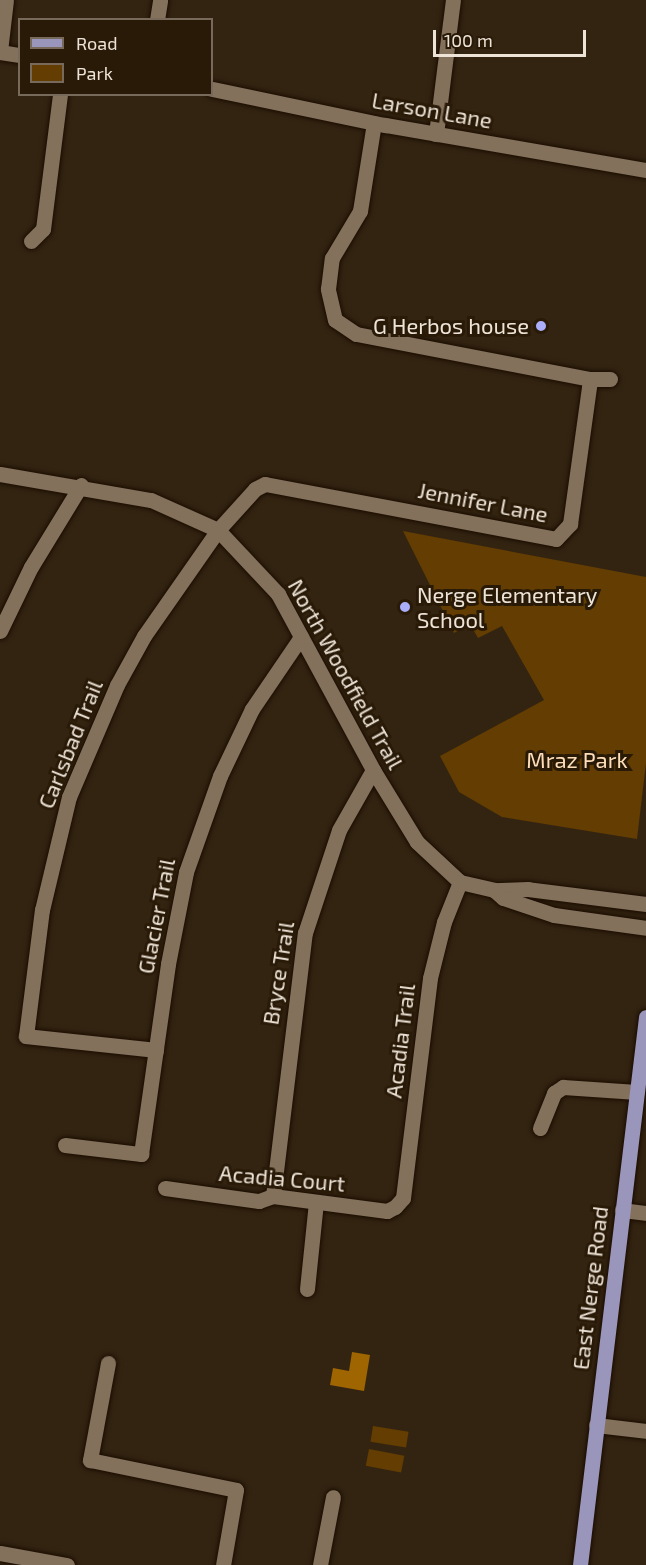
<!DOCTYPE html>
<style>
body{margin:0}
#map{position:relative;width:646px;height:1565px;overflow:hidden;background:#332411;font-family:"Exo 2",sans-serif}
div>[style]{position:absolute}
[style*='--x']{left:calc(var(--x)*1px);top:calc(var(--y)*1px);width:calc(var(--w)*1px);rotate:calc(var(--a)*1deg)}
.green>*{inset:0;background:#633d01;transform-origin:0 0}
.water>*{inset:0;background:#9e6500}
.roads{filter:drop-shadow(0 0 2px #1b0d00) drop-shadow(0 0 2px #1b0d00)}
.minor>*{height:15px;margin:-7.5px;padding:0 7.5px;transform-origin:7.5px;border-radius:7.5px;background:#83715c}
.major>*{height:15px;margin:-7.5px;padding:0 7.5px;transform-origin:7.5px;border-radius:7.5px;background:#9a95ba}
.dots>*{width:16px;height:16px;translate:-50% -50%;box-sizing:border-box;border:3px solid #291a07;border-radius:50%}
span{translate:-50% -50%;white-space:nowrap;text-align:center;line-height:1.15;-webkit-text-stroke:6px #291a07;paint-order:stroke}
.street-label{font-size:22px;color:#ede3d7}
.poi-label{font-size:22px;color:#ede3d7}
.right{translate:-100% -50%;text-align:right}
.left{translate:0 -50%;text-align:left}
.park-label{font-size:22px;color:#fedeb9}
.legend{position:absolute;left:18px;top:18px;width:195px;height:78px;box-sizing:border-box;background:#291a07;border:2px solid #776a5a;margin:0;padding:8px 10px;list-style:none;font-size:18px;color:#ede3d7}
.legend li{display:flex;align-items:center;gap:12px;height:30px}
.legend b{width:30px;border:2px solid #776a5a}
.scale{position:absolute;left:433px;top:30px;width:153px;height:27px;box-sizing:border-box;border:3px solid #ede3d7;border-top:0;padding-left:8px;font-size:18px;line-height:21px;white-space:nowrap;color:#ede3d7;-webkit-text-stroke:4px #291a07;paint-order:stroke}
</style>
<div id="map">
<div class="green">
<div style="clip-path:polygon(403px 531px,646px 577px,646px 763px,637px 839px,502px 817px,459px 792px,440px 756px,544px 700px,502px 626px,478px 638px,470px 624px,454px 633px)"></div>
<div style="left:373px;top:1426px;width:36px;height:16px;rotate:9deg"></div>
<div style="left:369px;top:1449px;width:36px;height:17px;rotate:11deg"></div>
</div>
<div class="water">
<div style="clip-path:polygon(352px 1352px,370px 1355px,364px 1391px,330px 1385px,333px 1368px,349px 1371px)"></div>
</div>
<div class="roads">
<div class="minor">
<div style="--x:157;--y:20;--w:20;--a:-81"></div>
<div style="--x:0;--y:51;--w:51;--a:-83.3"></div>
<div style="--x:0;--y:52;--w:20;--a:9"></div>
<div style="--x:212;--y:89;--w:177;--a:11.8"></div>
<div style="--x:385;--y:125;--w:265;--a:9.8"></div>
<div style="--x:436;--y:134;--w:135;--a:-82.8"></div>
<div style="--x:31;--y:241;--w:17;--a:-45"></div>
<div style="--x:43;--y:229;--w:136;--a:-82.8"></div>
<div style="--x:590;--y:379;--w:20;--a:0"></div>
<div style="--x:0;--y:474;--w:153;--a:9.8"></div>
<div style="--x:151;--y:500;--w:73;--a:24.1"></div>
<div style="--x:218;--y:530;--w:88;--a:46.8"></div>
<div style="--x:278;--y:594;--w:200;--a:61.6"></div>
<div style="--x:373;--y:770;--w:84;--a:58.6"></div>
<div style="--x:417;--y:842;--w:59;--a:42.9"></div>
<div style="--x:460;--y:882;--w:35;--a:13"></div>
<div style="--x:0;--y:631;--w:71;--a:-64.2"></div>
<div style="--x:31;--y:567;--w:96;--a:-58.6"></div>
<div style="--x:646;--y:904;--w:119;--a:-172.8"></div>
<div style="--x:528;--y:889;--w:34;--a:178"></div>
<div style="--x:494;--y:890;--w:12;--a:42"></div>
<div style="--x:503;--y:898;--w:54;--a:18.4"></div>
<div style="--x:554;--y:915;--w:93;--a:8"></div>
<div style="--x:156;--y:1050;--w:131;--a:-173.9"></div>
<div style="--x:26;--y:1036;--w:127;--a:-82.8"></div>
<div style="--x:42;--y:910;--w:116;--a:-76.6"></div>
<div style="--x:69;--y:797;--w:122;--a:-66.8"></div>
<div style="--x:117;--y:685;--w:56;--a:-61.1"></div>
<div style="--x:144;--y:636;--w:129;--a:-55.1"></div>
<div style="--x:218;--y:530;--w:55;--a:-47.9"></div>
<div style="--x:255;--y:489;--w:11;--a:-27"></div>
<div style="--x:265;--y:484;--w:296;--a:10.7"></div>
<div style="--x:556;--y:539;--w:21;--a:-47"></div>
<div style="--x:570;--y:524;--w:146;--a:-82.1"></div>
<div style="--x:590;--y:379;--w:238;--a:-169.1"></div>
<div style="--x:356;--y:334;--w:25;--a:-146"></div>
<div style="--x:335;--y:320;--w:32;--a:-103"></div>
<div style="--x:328;--y:289;--w:31;--a:-83"></div>
<div style="--x:332;--y:258;--w:55;--a:-59.2"></div>
<div style="--x:360;--y:211;--w:89;--a:-81"></div>
<div style="--x:540;--y:1128;--w:38;--a:-68"></div>
<div style="--x:554;--y:1093;--w:11;--a:-34"></div>
<div style="--x:563;--y:1087;--w:74;--a:3.9"></div>
<div style="--x:65;--y:1145;--w:77;--a:6.8"></div>
<div style="--x:141;--y:1154;--w:192;--a:-81.9"></div>
<div style="--x:168;--y:964;--w:94;--a:-78.9"></div>
<div style="--x:186;--y:872;--w:102;--a:-70.5"></div>
<div style="--x:220;--y:776;--w:74;--a:-64.5"></div>
<div style="--x:252;--y:709;--w:87;--a:-55.8"></div>
<div style="--x:165;--y:1188;--w:95;--a:7.9"></div>
<div style="--x:259;--y:1201;--w:15;--a:-20"></div>
<div style="--x:273;--y:1196;--w:115;--a:7.5"></div>
<div style="--x:387;--y:1211;--w:9;--a:-27"></div>
<div style="--x:395;--y:1207;--w:12;--a:-48"></div>
<div style="--x:403;--y:1198;--w:222;--a:-83"></div>
<div style="--x:430;--y:978;--w:58;--a:-76"></div>
<div style="--x:444;--y:922;--w:43;--a:-68.2"></div>
<div style="--x:273;--y:1196;--w:265;--a:-83.1"></div>
<div style="--x:305;--y:933;--w:108;--a:-71.7"></div>
<div style="--x:339;--y:830;--w:69;--a:-60.5"></div>
<div style="--x:622;--y:1210;--w:24;--a:7"></div>
<div style="--x:307;--y:1289;--w:87;--a:-84.1"></div>
<div style="--x:108;--y:1363;--w:99;--a:100.5"></div>
<div style="--x:90;--y:1460;--w:149;--a:11.6"></div>
<div style="--x:236;--y:1490;--w:76;--a:99.8"></div>
<div style="--x:596;--y:1425;--w:50;--a:6.8"></div>
<div style="--x:0;--y:1553;--w:68;--a:10.2"></div>
<div style="--x:320;--y:1565;--w:69;--a:-79.2"></div>
</div>
<div class="major">
<div style="--x:580;--y:1565;--w:552;--a:-83.13"></div>
</div>
</div>
<div class="dots">
<div style="left:541px;top:326px;background:#abaffb"></div>
<div style="left:405px;top:607px;background:#abaffb"></div>
</div>
<div class="street-label">
<span style="left:432px;top:110px;rotate:10deg">Larson Lane</span>
<span style="left:483px;top:502px;rotate:11deg">Jennifer Lane</span>
<span style="left:346px;top:674px;rotate:61deg">North Woodfield Trail</span>
<span style="left:70px;top:744px;rotate:-68deg">Carlsbad Trail</span>
<span style="left:156px;top:916px;rotate:-79deg">Glacier Trail</span>
<span style="left:278px;top:973px;rotate:-81deg">Bryce Trail</span>
<span style="left:400px;top:1041px;rotate:-83deg">Acadia Trail</span>
<span style="left:282px;top:1178px;rotate:5deg">Acadia Court</span>
<span style="left:590px;top:1288px;rotate:-83deg">East Nerge Road</span>
</div>
<div class="poi-label">
<span class="right" style="left:529px;top:326px">G Herbos house</span>
<span class="left" style="left:417px;top:607px">Nerge Elementary<br>School</span>
</div>
<div class="park-label">
<span style="left:577px;top:760px">Mraz Park</span>
</div>
<ul class="legend">
<li><b style="height:8px;background:#9a95ba"></b>Road</li>
<li><b style="height:16px;background:#633d01"></b>Park</li>
</ul>
<div class="scale">100 m</div>
</div>
